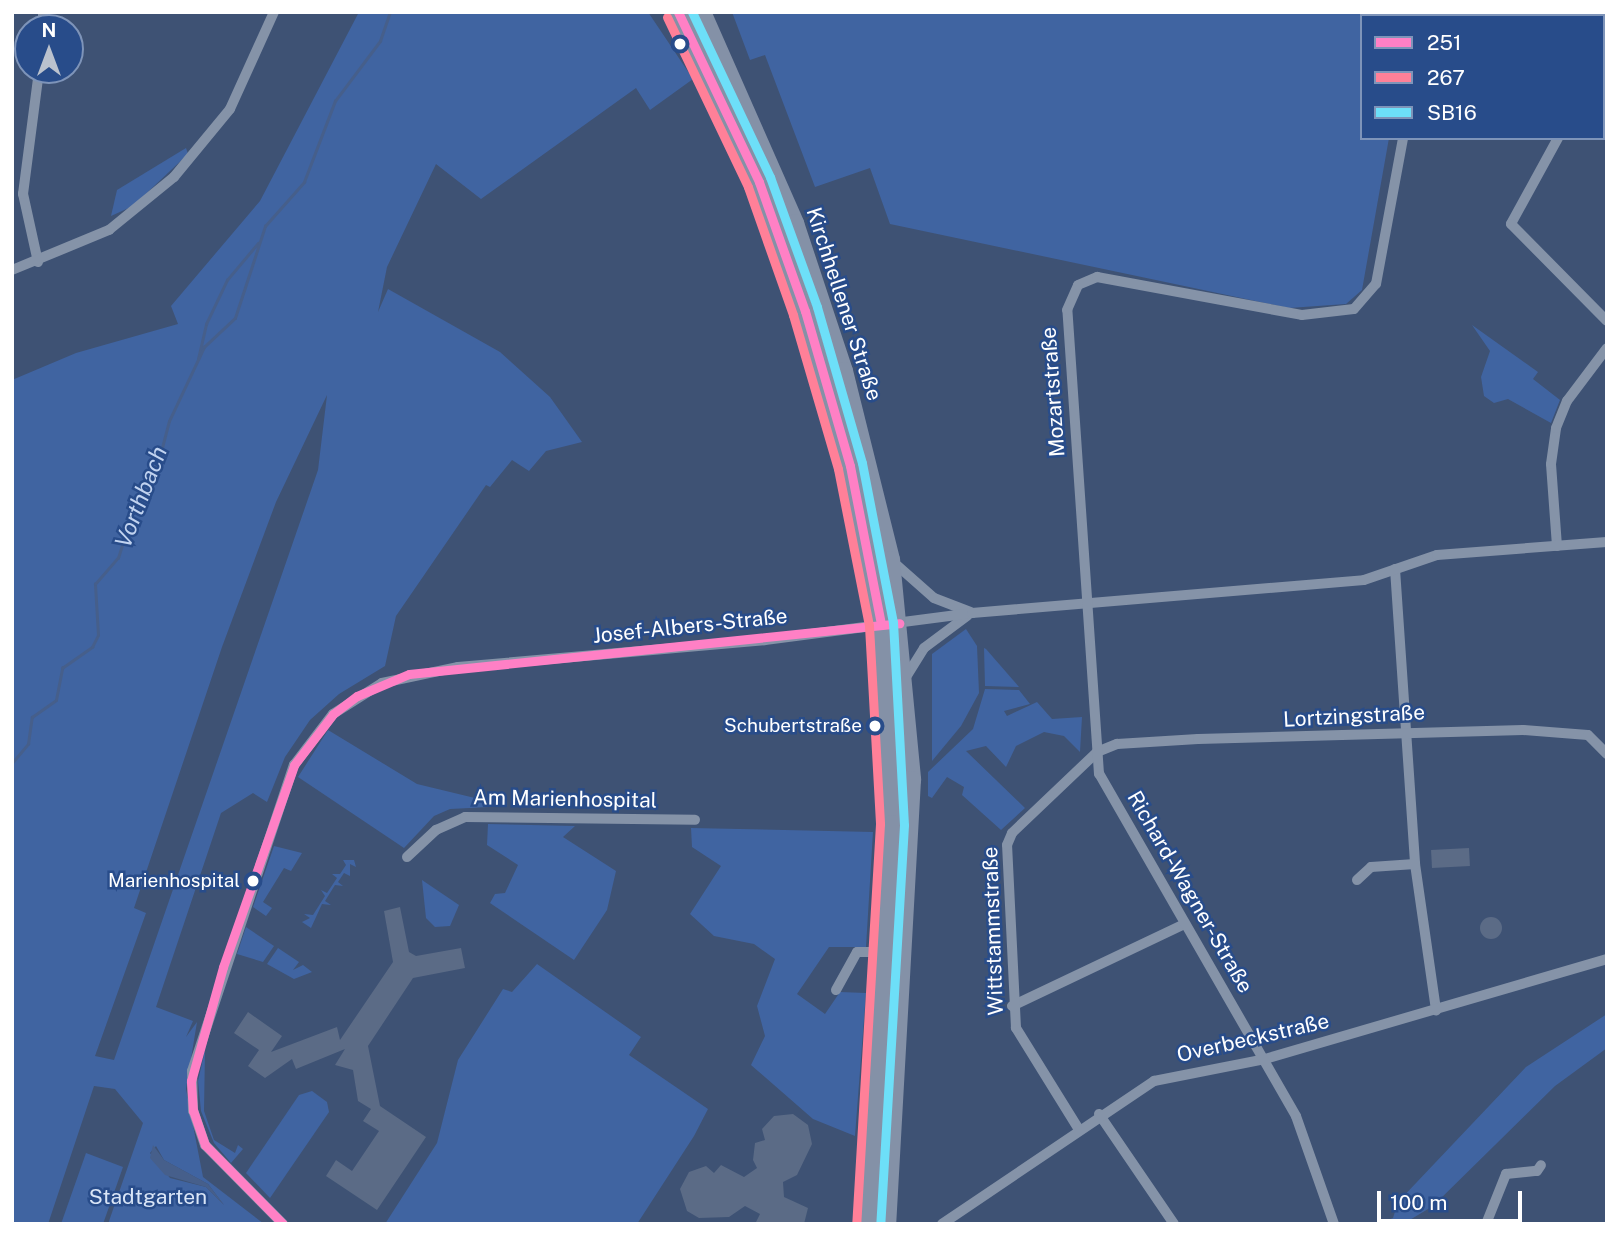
<!DOCTYPE html>
<meta charset="utf-8">
<style>
body{margin:0}
#map{position:relative;width:1619px;height:1236px;overflow:hidden;background:#3e5274;font-family:"Public Sans",sans-serif}
div>[style]{position:absolute}
[style*='--x']{left:calc(var(--x)*1px);top:calc(var(--y)*1px);width:calc(var(--w)*1px);rotate:calc(var(--a)*1deg)}
.green>*{inset:0;background:#4064a1}
.water>*{inset:0;background:#465f8b}
.stream>*{height:2.5px;margin:-1.25px;padding:0 1.25px;transform-origin:1.25px;border-radius:1.25px;background:#465f8b}
.building>*{inset:0;background:#5b6b86;transform-origin:0 0}
.round{border-radius:50%}
.minor>*{height:10px;margin:-5px;padding:0 5px;transform-origin:5px;border-radius:5px;background:#8593a8}
.primary>*{height:18px;margin:-9px;padding:0 9px;transform-origin:9px;border-radius:9px;background:#8491a7}
.bus-1>*{height:9px;margin:-4.5px;padding:0 4.5px;transform-origin:4.5px;border-radius:4.5px;background:#ff80c5}
.bus-2>*{height:9px;margin:-4.5px;padding:0 4.5px;transform-origin:4.5px;border-radius:4.5px;background:#ff8098}
.bus-3>*{height:9px;margin:-4.5px;padding:0 4.5px;transform-origin:4.5px;border-radius:4.5px;background:#6ddff8}
.dots>*{width:19px;height:19px;translate:-50% -50%;box-sizing:border-box;border:4px solid #284c8a;border-radius:50%}
span{translate:-50% -50%;white-space:nowrap;text-align:center;line-height:1.15;-webkit-text-stroke:5px #284c8a;paint-order:stroke}
.bus-label{font-size:19px;color:#fff}
.right{translate:-100% -50%;text-align:right}
.street-label{font-size:21px;color:#fff}
.park-label{font-size:21px;color:#d9e5f7}
.water-label{font-size:23px;color:#c1d3f0;font-style:italic}
.frame{position:absolute;inset:0;border:14px solid #fff;pointer-events:none}
.legend{position:absolute;left:1360px;top:14px;width:245px;height:126px;box-sizing:border-box;background:#284c8a;border:2px solid #7e94b9;margin:0;padding:9px 12px;list-style:none;font-size:21px;color:#fff}
.legend li{display:flex;align-items:center;gap:14px;height:35px}
.legend b{width:35px;border:2px solid #7e94b9}
.north{position:absolute;left:14px;top:14px;width:70px;height:70px;box-sizing:border-box;background:#284c8a;border:2px solid #7e94b9;border-radius:50%;rotate:0deg;font-size:19px;font-weight:700;line-height:28px;text-align:center;color:#fff}
.north::after{content:'';display:block;margin:auto;width:24px;height:32px;background:#bbc2ce;clip-path:polygon(50% 0,100% 100%,50% 72%,0 100%)}
.scale{position:absolute;left:1377px;top:1191px;width:145px;height:32px;box-sizing:border-box;border:4px solid #fff;border-top:0;padding-left:9px;font-size:21px;line-height:24px;white-space:nowrap;color:#fff;-webkit-text-stroke:5px #284c8a;paint-order:stroke}
</style>
<div id="map">
<div class="green">
<div style="clip-path:polygon(evenodd,359px 12px,648px 12px,693px 79px,650px 110px,636px 88px,481px 199px,436px 164px,387px 267px,378px 312px,388px 289px,500px 352px,550px 397px,582px 442px,546px 451px,529px 471px,512px 460px,490px 487px,486px 485px,396px 616px,385px 666px,339px 694px,310px 720px,285px 757px,267px 802px,253px 793px,221px 813px,156px 1007px,193px 1021px,186px 1037px,197px 1022px,186px 1089px,203px 1177px,264px 1224px,108px 1224px,143px 1123px,115px 1089px,94px 1086px,48px 1224px,12px 1224px,12px 380px,76px 353px,178px 324px,171px 306px,260px 201px,359px 12px,327px 395px,318px 470px,114px 1060px,95px 1056px,146px 913px,134px 908px,222px 647px,276px 502px,327px 395px,359px 12px,156px 1146px,164px 1160px,208px 1184px,224px 1205px,206px 1187px,170px 1178px,150px 1153px,156px 1146px)"></div>
<div style="clip-path:polygon(732px 12px,1404px 12px,1362px 16px,1362px 138px,1389px 138px,1362px 290px,1346px 304px,1289px 308px,890px 224px,870px 168px,815px 187px,765px 55px,750px 60px)"></div>
<div style="clip-path:polygon(186px 148px,188px 154px,133px 206px,111px 216px,117px 190px)"></div>
<div style="clip-path:polygon(1472px 325px,1538px 372px,1533px 379px,1560px 400px,1551px 423px,1508px 399px,1494px 403px,1484px 396px,1481px 377px,1490px 351px)"></div>
<div style="clip-path:polygon(966px 629px,977px 646px,979px 693px,961px 726px,932px 761px,932px 654px)"></div>
<div style="clip-path:polygon(890px 641px,904px 826px,881px 1224px,874px 1224px,897px 764px)"></div>
<div style="clip-path:polygon(984px 648px,986px 649px,1019px 687px,985px 686px)"></div>
<div style="clip-path:polygon(985px 689px,1019px 690px,1030px 704px,1004px 711px,1007px 716px,1037px 702px,1052px 719px,1082px 717px,1080px 752px,1064px 736px,1044px 732px,1016px 746px,1006px 767px,986px 746px,966px 751px,1025px 808px,1001px 830px,962px 795px,964px 787px,947px 777px,932px 798px,928px 796px,928px 772px,973px 729px)"></div>
<div style="clip-path:polygon(328px 730px,417px 784px,508px 806px,450px 809px,434px 816px,404px 848px,298px 777px)"></div>
<div style="clip-path:polygon(488px 824px,575px 826px,563px 837px,616px 871px,607px 910px,574px 960px,490px 903px,495px 894px,505px 893px,518px 865px,487px 845px)"></div>
<div style="clip-path:polygon(691px 828px,873px 832px,866px 947px,829px 947px,797px 994px,825px 1014px,840px 992px,866px 993px,855px 1136px,813px 1119px,751px 1065px,765px 1036px,757px 1006px,775px 959px,754px 944px,714px 936px,690px 914px,721px 866px,692px 847px)"></div>
<div style="clip-path:polygon(274px 846px,302px 853px,291px 871px,284px 868px,263px 902px,272px 908px,266px 916px,253px 907px)"></div>
<div style="clip-path:polygon(343px 860px,354px 860px,356px 867px,350px 864px,350px 876px,344px 873px,338px 882px,343px 886px,335px 885px,325px 901px,331px 905px,322px 904px,311px 928px,302px 922px,310px 918px,304px 914px,313px 915px,325px 896px,321px 890px,327px 893px,337px 878px,332px 874px,340px 874px,346px 865px)"></div>
<div style="clip-path:polygon(422px 880px,459px 905px,450px 926px,435px 927px,426px 918px)"></div>
<div style="clip-path:polygon(246px 927px,274px 946px,263px 962px,237px 954px)"></div>
<div style="clip-path:polygon(278px 948px,299px 962px,293px 970px,303px 965px,312px 972px,294px 979px,267px 964px)"></div>
<div style="clip-path:polygon(537px 964px,641px 1037px,629px 1055px,708px 1109px,694px 1136px,637px 1224px,385px 1224px,437px 1143px,458px 1060px,503px 989px,512px 992px)"></div>
<div style="clip-path:polygon(1607px 1014px,1607px 1048px,1555px 1086px,1433px 1206px,1403px 1224px,1378px 1224px,1393px 1218px,1398px 1202px,1526px 1067px)"></div>
<div style="clip-path:polygon(205px 1050px,204px 1111px,214px 1140px,235px 1153px,238px 1145px,243px 1149px,231px 1163px,214px 1143px,201px 1111px,198px 1081px)"></div>
<div style="clip-path:polygon(312px 1091px,327px 1102px,329px 1112px,270px 1198px,246px 1173px,299px 1095px)"></div>
<div style="clip-path:polygon(86px 1153px,123px 1167px,103px 1224px,61px 1224px)"></div>
</div>
<div class="water">
<div style="clip-path:polygon(153px 1145px,164px 1160px,208px 1184px,224px 1205px,206px 1187px,165px 1175px,150px 1158px)"></div>
</div>
<div class="stream">
<div style="--x:198;--y:359;--w:36;--a:-77"></div>
<div style="--x:206;--y:324;--w:49;--a:-64.5"></div>
<div style="--x:227;--y:280;--w:48;--a:-50"></div>
<div style="--x:12;--y:763;--w:25;--a:-50"></div>
<div style="--x:28;--y:744;--w:27;--a:-82"></div>
<div style="--x:32;--y:717;--w:29;--a:-35"></div>
<div style="--x:56;--y:700;--w:33;--a:-79"></div>
<div style="--x:62;--y:668;--w:37;--a:-35"></div>
<div style="--x:92;--y:647;--w:13;--a:-63"></div>
<div style="--x:98;--y:635;--w:51;--a:-93.4"></div>
<div style="--x:95;--y:584;--w:35;--a:-49"></div>
<div style="--x:118;--y:558;--w:70;--a:-72.6"></div>
<div style="--x:139;--y:491;--w:34;--a:-56"></div>
<div style="--x:158;--y:463;--w:43;--a:-75.3"></div>
<div style="--x:169;--y:421;--w:82;--a:-64.7"></div>
<div style="--x:204;--y:347;--w:42;--a:-43.1"></div>
<div style="--x:235;--y:318;--w:97;--a:-71.9"></div>
<div style="--x:265;--y:226;--w:59;--a:-48.4"></div>
<div style="--x:304;--y:182;--w:87;--a:-69.1"></div>
<div style="--x:335;--y:101;--w:75;--a:-53.1"></div>
<div style="--x:380;--y:41;--w:31;--a:-71"></div>
</div>
<div class="building">
<div style="left:1469px;top:848px;width:18px;height:38px;rotate:87deg"></div>
<div style="clip-path:polygon(400px 907px,409px 952px,416px 956px,461px 948px,465px 968px,413px 978px,368px 1046px,380px 1106px,426px 1137px,377px 1210px,326px 1176px,336px 1160px,352px 1171px,379px 1131px,363px 1121px,371px 1109px,358px 1101px,353px 1070px,335px 1065px,345px 1049px,296px 1069px,292px 1059px,265px 1078px,248px 1066px,259px 1050px,234px 1033px,248px 1012px,282px 1036px,271px 1052px,337px 1027px,340px 1040px,393px 962px,384px 911px)"></div>
<div class="round" style="left:1480px;top:917px;width:22px;height:22px"></div>
<div style="clip-path:polygon(793px 1114px,808px 1125px,812px 1144px,797px 1175px,783px 1182px,784px 1197px,808px 1208px,804px 1224px,755px 1224px,760px 1214px,745px 1206px,729px 1217px,699px 1218px,687px 1211px,680px 1189px,689px 1172px,706px 1166px,714px 1173px,721px 1165px,744px 1177px,757px 1168px,753px 1160px,755px 1143px,765px 1140px,762px 1129px,774px 1116px)"></div>
</div>
<div class="minor">
<div style="--x:1416;--y:16;--w:4;--a:-76"></div>
<div style="--x:43;--y:28;--w:16;--a:-90"></div>
<div style="--x:1603;--y:106;--w:4;--a:14"></div>
<div style="--x:1558;--y:138;--w:98;--a:118.7"></div>
<div style="--x:1511;--y:224;--w:136;--a:45.3"></div>
<div style="--x:38;--y:262;--w:70;--a:-102.4"></div>
<div style="--x:23;--y:194;--w:125;--a:-82.6"></div>
<div style="--x:12;--y:270;--w:105;--a:-22.4"></div>
<div style="--x:109;--y:230;--w:84;--a:-39.2"></div>
<div style="--x:174;--y:177;--w:88;--a:-50.5"></div>
<div style="--x:230;--y:109;--w:107;--a:-65.6"></div>
<div style="--x:1557;--y:546;--w:82;--a:-94.2"></div>
<div style="--x:1551;--y:464;--w:36;--a:-82"></div>
<div style="--x:1556;--y:428;--w:29;--a:-68"></div>
<div style="--x:1567;--y:401;--w:66;--a:-53"></div>
<div style="--x:891;--y:560;--w:57;--a:41.5"></div>
<div style="--x:934;--y:598;--w:39;--a:21"></div>
<div style="--x:1395;--y:569;--w:296;--a:86.1"></div>
<div style="--x:1415;--y:864;--w:148;--a:81.8"></div>
<div style="--x:906;--y:677;--w:34;--a:-58"></div>
<div style="--x:924;--y:648;--w:54;--a:-36.7"></div>
<div style="--x:407;--y:857;--w:40;--a:-43"></div>
<div style="--x:436;--y:830;--w:32;--a:-24"></div>
<div style="--x:465;--y:817;--w:230;--a:0.7"></div>
<div style="--x:1357;--y:880;--w:19;--a:-43"></div>
<div style="--x:1371;--y:867;--w:44;--a:-3.9"></div>
<div style="--x:836;--y:990;--w:43;--a:-61.1"></div>
<div style="--x:857;--y:952;--w:29;--a:0"></div>
<div style="--x:1012;--y:1006;--w:191;--a:-25.4"></div>
<div style="--x:1099;--y:1114;--w:133;--a:55.7"></div>
<div style="--x:1078;--y:1128;--w:118;--a:-121.8"></div>
<div style="--x:1016;--y:1028;--w:183;--a:-92.8"></div>
<div style="--x:1007;--y:845;--w:13;--a:-67"></div>
<div style="--x:1012;--y:833;--w:117;--a:-43.6"></div>
<div style="--x:1097;--y:752;--w:22;--a:-22"></div>
<div style="--x:1117;--y:744;--w:81;--a:-3.5"></div>
<div style="--x:1198;--y:739;--w:325;--a:-1.6"></div>
<div style="--x:1523;--y:730;--w:65;--a:4.4"></div>
<div style="--x:1588;--y:735;--w:27;--a:45"></div>
<div style="--x:283;--y:1224;--w:111;--a:-134.6"></div>
<div style="--x:205;--y:1145;--w:36;--a:-109"></div>
<div style="--x:193;--y:1111;--w:40;--a:-91.4"></div>
<div style="--x:192;--y:1071;--w:323;--a:-71.6"></div>
<div style="--x:294;--y:765;--w:64;--a:-52.6"></div>
<div style="--x:333;--y:714;--w:58;--a:-32.3"></div>
<div style="--x:382;--y:683;--w:78;--a:-11.9"></div>
<div style="--x:458;--y:667;--w:308;--a:-5"></div>
<div style="--x:765;--y:640;--w:209;--a:-7.4"></div>
<div style="--x:972;--y:613;--w:393;--a:-4.8"></div>
<div style="--x:1364;--y:580;--w:77;--a:-18.9"></div>
<div style="--x:1437;--y:555;--w:170;--a:-4.4"></div>
<div style="--x:942;--y:1224;--w:256;--a:-34"></div>
<div style="--x:1154;--y:1081;--w:113;--a:-11.2"></div>
<div style="--x:1265;--y:1059;--w:356;--a:-16.3"></div>
<div style="--x:1334;--y:1224;--w:114;--a:-109.4"></div>
<div style="--x:1296;--y:1116;--w:395;--a:-119.9"></div>
<div style="--x:1099;--y:774;--w:465;--a:-93.9"></div>
<div style="--x:1067;--y:310;--w:27;--a:-66"></div>
<div style="--x:1078;--y:285;--w:21;--a:-23"></div>
<div style="--x:1097;--y:277;--w:208;--a:10.5"></div>
<div style="--x:1302;--y:315;--w:52;--a:-6.6"></div>
<div style="--x:1354;--y:309;--w:33;--a:-49"></div>
<div style="--x:1376;--y:284;--w:148;--a:-79.5"></div>
<div style="--x:1486;--y:1224;--w:54;--a:-68.2"></div>
<div style="--x:1506;--y:1174;--w:31;--a:-6"></div>
<div style="--x:1537;--y:1171;--w:7;--a:-56"></div>
</div>
<div class="primary">
<div style="--x:678;--y:12;--w:188;--a:64.5"></div>
<div style="--x:759;--y:182;--w:137;--a:70.4"></div>
<div style="--x:805;--y:311;--w:161;--a:73.8"></div>
<div style="--x:850;--y:466;--w:161;--a:78.9"></div>
<div style="--x:881;--y:624;--w:200;--a:86.9"></div>
<div style="--x:892;--y:824;--w:401;--a:93.4"></div>
<div style="--x:702;--y:12;--w:231;--a:66.2"></div>
<div style="--x:795;--y:223;--w:156;--a:71.7"></div>
<div style="--x:844;--y:371;--w:195;--a:76"></div>
<div style="--x:891;--y:560;--w:221;--a:84.5"></div>
<div style="--x:912;--y:780;--w:445;--a:93.2"></div>
</div>
<div class="bus-1">
<div style="--x:678;--y:12;--w:188;--a:64.5"></div>
<div style="--x:759;--y:182;--w:137;--a:70.4"></div>
<div style="--x:805;--y:311;--w:161;--a:73.8"></div>
<div style="--x:850;--y:466;--w:161;--a:78.9"></div>
<div style="--x:283;--y:1224;--w:111;--a:-134.6"></div>
<div style="--x:205;--y:1145;--w:36;--a:-109"></div>
<div style="--x:193;--y:1111;--w:30;--a:-94"></div>
<div style="--x:191;--y:1081;--w:118;--a:-74.3"></div>
<div style="--x:223;--y:967;--w:214;--a:-70.6"></div>
<div style="--x:294;--y:765;--w:64;--a:-52.6"></div>
<div style="--x:333;--y:714;--w:30;--a:-37"></div>
<div style="--x:357;--y:696;--w:56;--a:-22.9"></div>
<div style="--x:409;--y:674;--w:493;--a:-5.9"></div>
</div>
<div class="bus-2">
<div style="--x:667;--y:17;--w:188;--a:64.5"></div>
<div style="--x:748;--y:187;--w:136;--a:70.6"></div>
<div style="--x:793;--y:315;--w:160;--a:73.7"></div>
<div style="--x:838;--y:469;--w:160;--a:78.8"></div>
<div style="--x:869;--y:626;--w:198;--a:86.8"></div>
<div style="--x:880;--y:824;--w:400;--a:93.4"></div>
</div>
<div class="bus-3">
<div style="--x:692;--y:12;--w:183;--a:64.7"></div>
<div style="--x:770;--y:177;--w:138;--a:70.1"></div>
<div style="--x:817;--y:307;--w:162;--a:73.9"></div>
<div style="--x:862;--y:463;--w:162;--a:79"></div>
<div style="--x:893;--y:622;--w:203;--a:86.9"></div>
<div style="--x:904;--y:825;--w:400;--a:93.4"></div>
</div>
<div class="dots">
<div style="left:680px;top:44px;background:#fff"></div>
<div style="left:875px;top:726px;background:#fff"></div>
<div style="left:253px;top:881px;background:#fff"></div>
</div>
<div class="bus-label">
<span class="right" style="left:862px;top:726px">Schubertstraße</span>
<span class="right" style="left:240px;top:881px">Marienhospital</span>
</div>
<div class="street-label">
<span style="left:844px;top:304px;rotate:72deg">Kirchhellener Straße</span>
<span style="left:1053px;top:392px;rotate:-94deg">Mozartstraße</span>
<span style="left:690px;top:626px;rotate:-6deg">Josef-Albers-Straße</span>
<span style="left:1354px;top:716px;rotate:-3deg">Lortzingstraße</span>
<span style="left:565px;top:799px;rotate:1deg">Am Marienhospital</span>
<span style="left:1190px;top:892px;rotate:60deg">Richard-Wagner-Straße</span>
<span style="left:993px;top:931px;rotate:-92deg">Wittstammstraße</span>
<span style="left:1253px;top:1038px;rotate:-13deg">Overbeckstraße</span>
</div>
<div class="park-label">
<span style="left:148px;top:1197px">Stadtgarten</span>
</div>
<div class="water-label">
<span style="left:141px;top:497px;rotate:-69deg">Vorthbach</span>
</div>
<div class="frame"></div>
<ul class="legend">
<li><b style="height:9px;background:#ff80c5"></b>251</li>
<li><b style="height:9px;background:#ff8098"></b>267</li>
<li><b style="height:9px;background:#6ddff8"></b>SB16</li>
</ul>
<div class="north">N</div>
<div class="scale">100 m</div>
</div>
